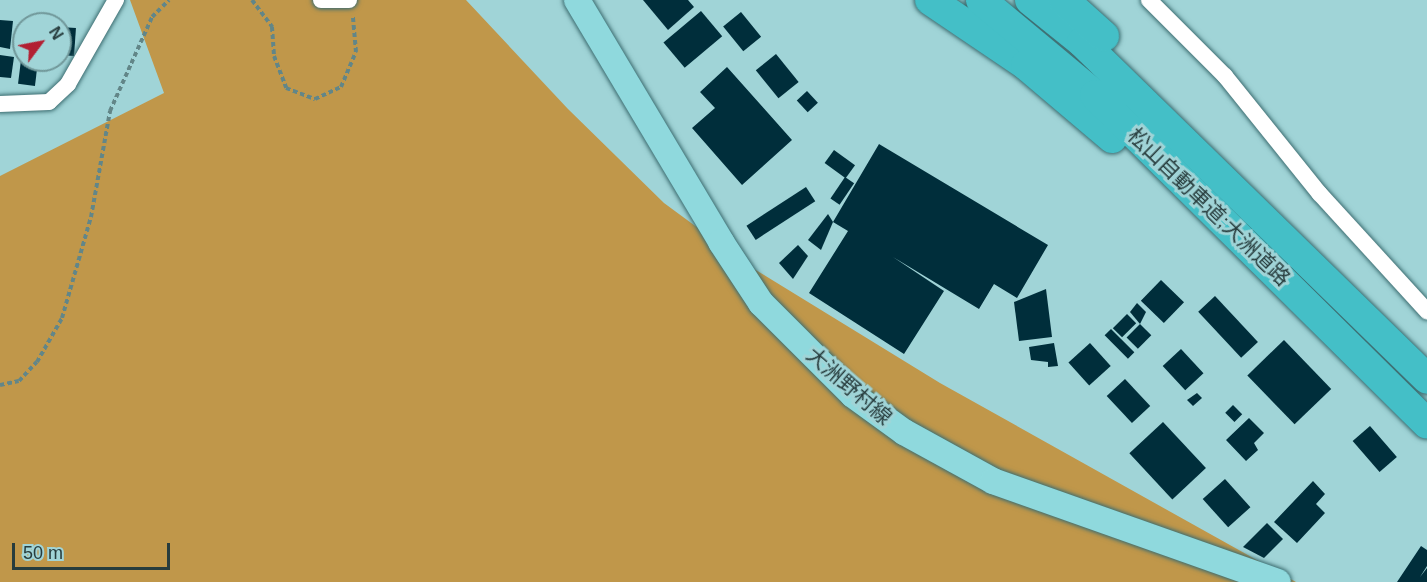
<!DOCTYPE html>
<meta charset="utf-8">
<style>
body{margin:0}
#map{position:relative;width:1427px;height:582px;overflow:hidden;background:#a0d4d7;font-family:Helvetica,"Noto Sans JP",sans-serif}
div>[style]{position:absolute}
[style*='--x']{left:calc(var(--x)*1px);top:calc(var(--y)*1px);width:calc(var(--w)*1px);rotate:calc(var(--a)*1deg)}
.green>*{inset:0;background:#c0974a}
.building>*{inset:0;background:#002e3b;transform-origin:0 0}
.path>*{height:4px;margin-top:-2px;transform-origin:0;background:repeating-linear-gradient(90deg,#628688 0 4.5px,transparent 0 7.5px)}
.roads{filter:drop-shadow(0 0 2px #3c6d71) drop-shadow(0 0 2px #3c6d71)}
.minor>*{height:16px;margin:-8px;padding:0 8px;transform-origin:8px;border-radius:8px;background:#fff}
.primary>*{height:26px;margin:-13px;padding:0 13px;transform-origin:13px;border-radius:13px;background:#8fd9dd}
.motorway>*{height:30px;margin:-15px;padding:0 15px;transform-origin:15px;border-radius:15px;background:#44bfc7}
span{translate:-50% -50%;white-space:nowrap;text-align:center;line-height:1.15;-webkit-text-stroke:6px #a0d4d7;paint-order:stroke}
.street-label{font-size:21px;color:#273c3d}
.north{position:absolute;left:12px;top:12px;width:60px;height:60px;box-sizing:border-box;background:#a0d4d7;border:2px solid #709799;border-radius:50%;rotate:58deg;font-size:16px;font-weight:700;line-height:24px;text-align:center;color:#273c3d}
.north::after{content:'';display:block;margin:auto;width:21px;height:27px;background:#b22033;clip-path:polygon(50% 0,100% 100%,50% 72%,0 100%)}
.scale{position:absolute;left:12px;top:543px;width:158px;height:27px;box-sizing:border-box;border:3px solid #273c3d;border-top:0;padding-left:8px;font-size:18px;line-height:21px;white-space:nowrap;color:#273c3d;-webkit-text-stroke:4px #a0d4d7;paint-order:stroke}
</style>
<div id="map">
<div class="green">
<div style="clip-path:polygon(130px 0,466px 0,568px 109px,664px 203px,751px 267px,940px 383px,1296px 582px,0 582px,0 176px,164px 93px)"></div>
</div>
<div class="building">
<div style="clip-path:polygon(643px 0,688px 0,694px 7px,668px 30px)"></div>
<div style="left:701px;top:11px;width:33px;height:49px;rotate:50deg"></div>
<div style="left:741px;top:12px;width:32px;height:23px;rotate:51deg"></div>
<div style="clip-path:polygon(0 20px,13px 21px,10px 49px,0 47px)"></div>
<div style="left:60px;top:27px;width:16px;height:28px;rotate:4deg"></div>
<div style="left:776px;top:54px;width:36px;height:26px;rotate:51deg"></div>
<div style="clip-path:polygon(0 55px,14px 57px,11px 78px,0 77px)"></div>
<div style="left:21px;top:60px;width:17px;height:24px;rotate:7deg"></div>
<div style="clip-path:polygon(727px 67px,792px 140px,742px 185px,692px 128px,715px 108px,700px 92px)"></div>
<div style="left:807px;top:91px;width:16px;height:14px;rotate:47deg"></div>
<div style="clip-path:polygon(879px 144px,1048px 245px,1017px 298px,994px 284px,979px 309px,893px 257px,944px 291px,904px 354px,809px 293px,848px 231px,833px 222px)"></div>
<div style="left:834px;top:150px;width:26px;height:16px;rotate:36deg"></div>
<div style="left:845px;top:177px;width:11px;height:26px;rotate:34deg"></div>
<div style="left:806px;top:187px;width:17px;height:71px;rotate:57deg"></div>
<div style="clip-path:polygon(828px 214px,833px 222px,821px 250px,808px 240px)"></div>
<div style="clip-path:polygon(798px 245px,808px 256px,793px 279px,779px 263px)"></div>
<div style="left:1161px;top:280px;width:32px;height:29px;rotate:44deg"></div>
<div style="clip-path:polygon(1046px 289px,1052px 337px,1019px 341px,1014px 302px)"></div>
<div style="left:1215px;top:296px;width:63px;height:23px;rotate:47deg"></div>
<div style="clip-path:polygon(1137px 303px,1146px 312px,1140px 324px,1130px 312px)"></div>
<div style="left:1127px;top:314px;width:13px;height:20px;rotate:45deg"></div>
<div style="left:1140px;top:324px;width:16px;height:19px;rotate:45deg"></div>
<div style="left:1111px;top:329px;width:33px;height:9px;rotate:45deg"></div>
<div style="left:1284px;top:340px;width:68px;height:51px;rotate:46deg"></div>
<div style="clip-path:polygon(1054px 343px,1058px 366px,1048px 367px,1048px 362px,1031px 360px,1029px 347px)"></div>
<div style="left:1090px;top:343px;width:31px;height:29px;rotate:48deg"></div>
<div style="left:1181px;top:349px;width:33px;height:25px;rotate:47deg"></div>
<div style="left:1125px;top:379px;width:37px;height:25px;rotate:47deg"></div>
<div style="clip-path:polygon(1197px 393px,1202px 398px,1193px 406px,1187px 400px)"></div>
<div style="left:1233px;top:405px;width:13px;height:11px;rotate:45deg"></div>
<div style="clip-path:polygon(1249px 418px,1264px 433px,1254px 443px,1258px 450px,1246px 461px,1226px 440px)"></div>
<div style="left:1163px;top:422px;width:63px;height:46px;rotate:47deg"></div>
<div style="left:1370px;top:426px;width:41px;height:23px;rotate:49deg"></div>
<div style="left:1225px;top:479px;width:38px;height:30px;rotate:48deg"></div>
<div style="clip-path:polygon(1313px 481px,1325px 494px,1316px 504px,1325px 513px,1297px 543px,1274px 522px)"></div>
<div style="clip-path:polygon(1267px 523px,1283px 539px,1264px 558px,1243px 547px)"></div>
<div style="clip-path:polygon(1421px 546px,1427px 550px,1427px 566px,1420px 577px,1427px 568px,1427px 582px,1397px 582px)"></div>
</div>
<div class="path">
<div style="--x:252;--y:0;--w:34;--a:53"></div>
<div style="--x:272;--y:27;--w:29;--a:86"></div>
<div style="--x:274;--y:56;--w:34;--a:69"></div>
<div style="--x:286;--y:88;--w:31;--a:21"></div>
<div style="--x:315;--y:99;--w:29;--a:-25"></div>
<div style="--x:341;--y:87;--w:38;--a:-67"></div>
<div style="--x:356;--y:52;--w:36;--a:-95"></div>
<div style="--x:0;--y:385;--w:19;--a:-12"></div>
<div style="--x:19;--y:381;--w:26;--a:-47"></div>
<div style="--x:37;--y:362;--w:51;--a:-60.4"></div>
<div style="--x:62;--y:318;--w:105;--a:-74"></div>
<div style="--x:91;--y:217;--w:108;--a:-79.8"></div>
<div style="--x:110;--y:111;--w:103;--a:-65.9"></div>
<div style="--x:152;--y:17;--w:24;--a:-45"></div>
</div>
<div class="roads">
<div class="minor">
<div style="--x:321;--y:0;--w:28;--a:0"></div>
<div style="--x:1149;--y:0;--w:107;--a:45"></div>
<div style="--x:1225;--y:76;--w:151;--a:51.2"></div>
<div style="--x:1320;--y:194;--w:159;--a:47.6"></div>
<div style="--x:0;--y:104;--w:49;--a:-2.3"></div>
<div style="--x:49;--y:102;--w:26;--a:-43"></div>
<div style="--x:68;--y:84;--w:97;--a:-60.3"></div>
</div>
<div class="primary">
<div style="--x:577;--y:0;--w:282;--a:59.2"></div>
<div style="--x:721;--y:242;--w:73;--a:56.7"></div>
<div style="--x:761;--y:303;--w:130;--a:45"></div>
<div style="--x:853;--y:395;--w:63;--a:36"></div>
<div style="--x:904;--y:432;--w:102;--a:28.8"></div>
<div style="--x:993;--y:481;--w:302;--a:19.5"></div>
</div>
<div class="motorway">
<div style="--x:930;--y:0;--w:116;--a:34.1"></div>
<div style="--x:1026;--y:65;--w:113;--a:40.3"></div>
<div style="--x:981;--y:0;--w:148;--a:39.8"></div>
<div style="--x:1095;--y:95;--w:467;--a:44.7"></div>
<div style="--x:1030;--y:0;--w:67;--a:38.9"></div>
<div style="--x:1082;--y:42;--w:482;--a:44.3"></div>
<div style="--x:1064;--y:0;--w:54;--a:42"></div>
</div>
</div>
<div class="street-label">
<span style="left:1209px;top:207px;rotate:44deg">松山自動車道;大洲道路</span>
<span style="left:849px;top:386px;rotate:41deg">大洲野村線</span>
</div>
<div class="north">N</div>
<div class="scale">50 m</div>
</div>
